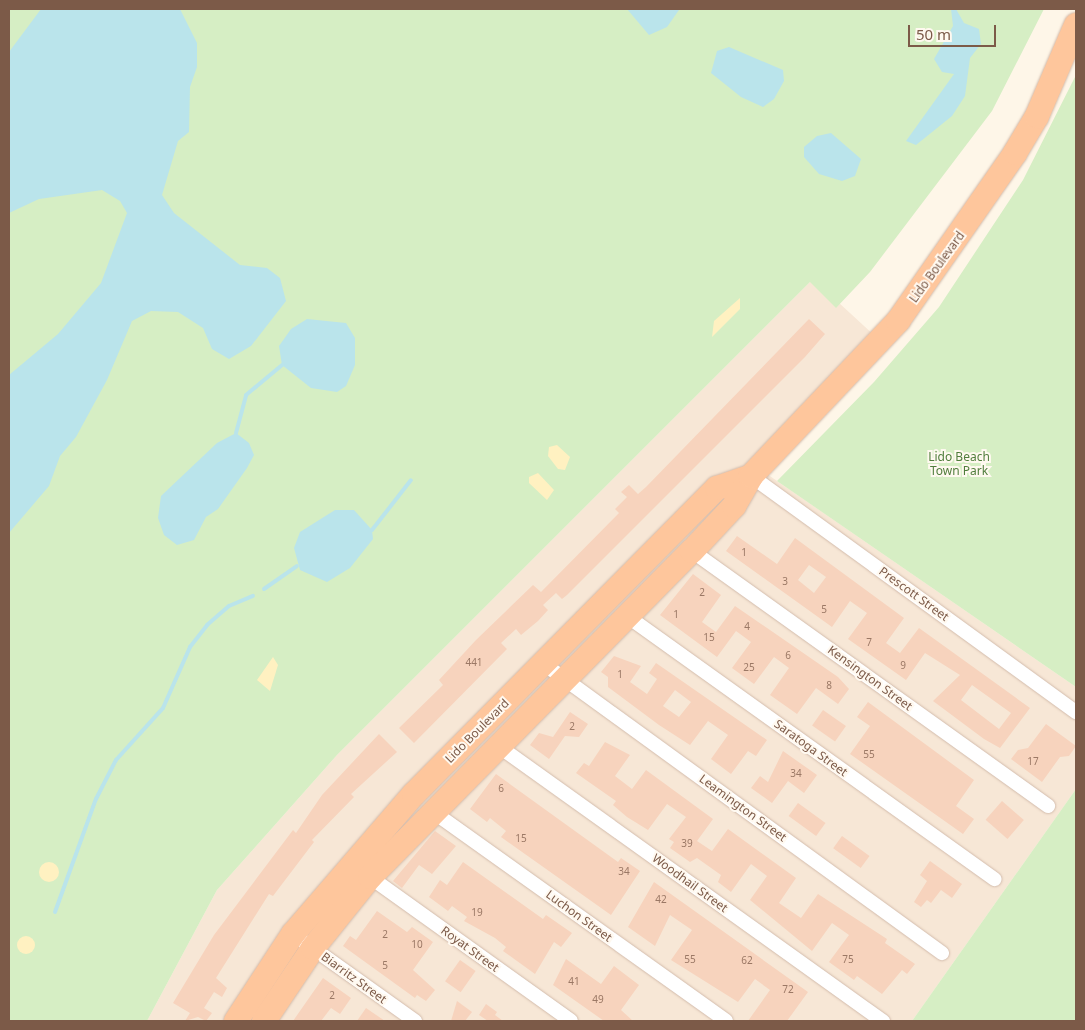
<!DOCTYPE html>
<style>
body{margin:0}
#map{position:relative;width:1085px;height:1030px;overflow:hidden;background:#fef6e8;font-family:"Noto Sans",sans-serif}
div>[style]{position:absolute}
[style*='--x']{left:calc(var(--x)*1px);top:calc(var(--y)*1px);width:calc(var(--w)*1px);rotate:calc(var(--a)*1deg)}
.residential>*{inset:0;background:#f7e7d6}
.green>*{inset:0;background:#d6eec4}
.sand>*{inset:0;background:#fff1c1}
.round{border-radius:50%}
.water>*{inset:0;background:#bae4eb}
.stream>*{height:4px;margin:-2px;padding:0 2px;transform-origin:2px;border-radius:2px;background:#bae4eb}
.building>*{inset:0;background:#f7d3bd;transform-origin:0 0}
.roads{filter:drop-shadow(0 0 1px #d3bcac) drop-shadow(0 0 1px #d3bcac)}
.minor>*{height:14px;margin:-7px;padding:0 7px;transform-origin:7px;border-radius:7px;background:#fff}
.trunk>*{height:24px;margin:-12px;padding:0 12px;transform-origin:12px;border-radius:12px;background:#fec69c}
span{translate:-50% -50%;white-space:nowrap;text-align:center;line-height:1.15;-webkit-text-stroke:4px #fff9f0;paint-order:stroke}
.number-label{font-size:10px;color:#9b7865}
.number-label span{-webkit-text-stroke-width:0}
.street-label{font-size:12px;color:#7c5a48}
.park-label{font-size:12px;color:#507d3c}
.frame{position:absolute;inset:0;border:10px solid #7c5a48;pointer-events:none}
.scale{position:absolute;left:908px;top:25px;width:88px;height:22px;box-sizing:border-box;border:2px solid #7c5a48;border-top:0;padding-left:6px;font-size:15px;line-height:18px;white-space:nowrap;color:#7c5a48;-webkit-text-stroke:4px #fff9f0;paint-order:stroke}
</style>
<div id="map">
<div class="residential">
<div style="clip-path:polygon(813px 279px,888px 348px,767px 474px,1076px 687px,1076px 789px,912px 1021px,147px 1021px,217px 890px,337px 755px)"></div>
</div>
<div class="green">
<div style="clip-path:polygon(9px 9px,1044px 9px,992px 111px,870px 272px,836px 308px,810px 282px,337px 755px,217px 890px,147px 1021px,9px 1021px)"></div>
<div style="clip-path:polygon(1076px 75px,1076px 687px,777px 481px,874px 382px,939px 307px,1023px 180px)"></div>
<div style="clip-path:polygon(1076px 789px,1076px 1021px,912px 1021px)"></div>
</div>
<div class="sand">
<div style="clip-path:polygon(740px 298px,740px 309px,712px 337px,714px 321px)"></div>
<div style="clip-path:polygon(557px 445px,570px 457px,565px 470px,558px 469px,548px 456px,549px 447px)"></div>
<div style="clip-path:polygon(538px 473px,554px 490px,547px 500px,529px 483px,529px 477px)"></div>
<div style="clip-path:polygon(273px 657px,278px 665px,270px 691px,257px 680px)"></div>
<div class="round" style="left:39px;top:862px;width:20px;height:20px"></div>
<div class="round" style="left:17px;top:936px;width:18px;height:18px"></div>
</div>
<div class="water">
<div style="clip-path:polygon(41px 9px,180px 9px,197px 43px,197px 67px,190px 87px,189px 132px,178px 141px,162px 195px,174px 213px,240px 265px,267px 268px,280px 278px,286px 301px,251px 346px,229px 359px,212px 349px,203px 328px,178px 312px,151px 311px,132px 321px,107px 380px,76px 437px,60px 456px,49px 486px,9px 533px,9px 375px,58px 334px,101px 283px,127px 213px,120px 201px,102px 190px,39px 199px,9px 213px,9px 52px)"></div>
<div style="clip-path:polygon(627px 9px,678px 9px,679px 10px,667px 27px,649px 35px)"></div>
<div style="clip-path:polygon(951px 9px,956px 9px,964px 23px,979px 29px,981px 44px,970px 58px,965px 96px,952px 116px,916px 145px,906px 141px,954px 74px,942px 72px,934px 59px,953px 26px)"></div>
<div style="clip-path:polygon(729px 47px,783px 70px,784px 81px,774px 99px,763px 107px,741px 97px,711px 73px,717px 51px)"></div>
<div style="clip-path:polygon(831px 133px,861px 159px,855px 176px,842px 181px,819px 174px,804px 157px,804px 147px,817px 136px)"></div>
<div style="clip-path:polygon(307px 319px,346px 323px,355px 338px,355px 365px,346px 386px,337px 392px,311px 388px,282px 365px,279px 346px,291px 329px)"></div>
<div style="clip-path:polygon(236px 433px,249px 443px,254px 455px,247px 468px,218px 509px,206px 517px,194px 540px,177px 545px,164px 535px,158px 518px,161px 496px,217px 443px)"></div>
<div style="clip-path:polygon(335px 510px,354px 510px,372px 530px,373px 539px,350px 568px,327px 582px,300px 570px,294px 548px,300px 532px)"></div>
</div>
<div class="stream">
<div style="--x:236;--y:433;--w:39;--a:-75"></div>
<div style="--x:246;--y:395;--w:47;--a:-39.8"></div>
<div style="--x:372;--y:530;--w:63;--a:-52"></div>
<div style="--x:264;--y:589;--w:40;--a:-34.9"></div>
<div style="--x:55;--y:912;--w:120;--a:-70.1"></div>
<div style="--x:96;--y:799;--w:44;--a:-62.9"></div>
<div style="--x:116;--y:760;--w:70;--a:-47.9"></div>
<div style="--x:163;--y:708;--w:67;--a:-66.1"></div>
<div style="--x:190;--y:647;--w:28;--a:-52"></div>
<div style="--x:207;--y:625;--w:29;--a:-41"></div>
<div style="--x:229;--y:606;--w:26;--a:-23"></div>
</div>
<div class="building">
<div style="clip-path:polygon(809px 319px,825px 334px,805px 357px,567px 595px,562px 599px,556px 593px,543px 605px,548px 610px,538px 621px,521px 635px,516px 629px,501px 643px,507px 649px,414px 743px,399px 728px,443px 685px,439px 680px,476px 640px,533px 585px,541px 592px,619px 513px,615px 509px,627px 497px,621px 492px,629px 485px,638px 494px,646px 487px)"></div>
<div style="clip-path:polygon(evenodd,737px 536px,777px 564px,795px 538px,904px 618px,886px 643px,900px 653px,919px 628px,1030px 708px,1000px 748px,984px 739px,933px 701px,960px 675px,925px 653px,906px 680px,848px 639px,867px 613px,850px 601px,832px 627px,726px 551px,737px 536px,809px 565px,826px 577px,814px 593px,798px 580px,809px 565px,737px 536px,972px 685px,1011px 713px,999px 729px,961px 700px,972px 685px)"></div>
<div style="clip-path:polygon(693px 574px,721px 595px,702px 622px,716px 632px,735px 606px,838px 677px,849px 689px,838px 704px,816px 688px,797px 714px,770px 695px,789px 668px,774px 657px,754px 684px,732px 668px,751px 642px,736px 631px,717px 657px,660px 615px)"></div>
<div style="clip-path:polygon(evenodd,614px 656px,641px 666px,630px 682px,647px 694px,657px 679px,649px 673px,656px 663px,767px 740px,756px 756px,748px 751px,731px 774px,711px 759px,728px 735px,708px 721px,690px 745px,659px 725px,608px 687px,608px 677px,601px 672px,614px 656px,675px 690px,691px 702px,679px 717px,663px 706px,675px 690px)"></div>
<div style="clip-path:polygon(868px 702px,974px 780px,956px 806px,974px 819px,963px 834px,850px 754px,870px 726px,857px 717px)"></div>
<div style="left:823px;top:710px;width:28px;height:19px;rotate:35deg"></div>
<div style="clip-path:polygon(570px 712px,588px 724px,579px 737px,565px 736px,549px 759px,530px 745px,539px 733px,553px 737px)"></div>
<div style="clip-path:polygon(1046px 724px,1076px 746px,1069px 756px,1060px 757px,1042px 782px,1011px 759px,1018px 750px,1028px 748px)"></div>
<div style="clip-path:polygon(379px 734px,397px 752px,351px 794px,354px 797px,312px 840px,314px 842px,273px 896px,269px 894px,216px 978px,227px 988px,222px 997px,214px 992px,204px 1008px,212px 1013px,206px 1021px,198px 1017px,185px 1021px,190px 1013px,173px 1003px,214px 935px,293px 830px,296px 833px,322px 795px)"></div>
<div style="clip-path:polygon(605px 742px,630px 755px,615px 776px,632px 789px,646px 770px,713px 819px,697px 841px,712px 851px,728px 829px,796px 878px,779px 903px,801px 918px,818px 894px,887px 939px,885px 943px,915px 964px,907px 974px,902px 970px,882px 994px,857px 976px,854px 980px,829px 962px,849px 935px,832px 923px,812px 951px,750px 900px,767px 876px,751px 864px,731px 892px,718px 882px,721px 875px,697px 858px,690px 862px,670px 848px,674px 842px,669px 839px,686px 817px,667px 804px,648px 830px,627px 817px,613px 805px,616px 801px,576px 773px,584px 763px,589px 766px)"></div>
<div style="clip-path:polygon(783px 751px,817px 775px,804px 793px,788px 781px,772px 803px,751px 788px,760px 776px,768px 782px)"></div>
<div style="clip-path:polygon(496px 774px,618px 862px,621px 858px,640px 871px,611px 915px,501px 837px,506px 831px,490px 818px,487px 822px,470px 809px)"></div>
<div style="left:1002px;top:801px;width:29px;height:25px;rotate:41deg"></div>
<div style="left:798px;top:803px;width:34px;height:16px;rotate:36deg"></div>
<div style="clip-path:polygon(435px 831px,456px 846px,432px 874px,419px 865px,402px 888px,393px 881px)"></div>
<div style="left:842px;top:836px;width:34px;height:15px;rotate:36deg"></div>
<div style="clip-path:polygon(930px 861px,962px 884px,952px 898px,941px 890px,931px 903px,927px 900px,921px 907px,914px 902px,927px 881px,920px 875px)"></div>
<div style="clip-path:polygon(463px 862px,543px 919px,546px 915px,572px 933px,561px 947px,554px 942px,535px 974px,503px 951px,506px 947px,495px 938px,464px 921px,467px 917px,452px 906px,448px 911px,429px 897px,440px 880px,447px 885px)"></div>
<div style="clip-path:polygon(654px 882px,808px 992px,787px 1021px,748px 1021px,770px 990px,755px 979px,738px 1002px,671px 960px,692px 930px,670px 915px,655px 946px,628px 927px)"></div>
<div style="clip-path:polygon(377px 911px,407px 932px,412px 927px,433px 942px,413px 970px,435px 990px,426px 1001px,417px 995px,415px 998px,343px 946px,350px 936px,356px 940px)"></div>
<div style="clip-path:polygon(566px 959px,601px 984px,614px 966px,639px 985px,621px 1010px,633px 1021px,604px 1021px,553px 985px)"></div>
<div style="left:460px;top:960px;width:19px;height:26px;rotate:35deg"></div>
<div style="clip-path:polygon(323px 978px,351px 998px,340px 1014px,331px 1008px,321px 1021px,293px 1021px)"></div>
<div style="clip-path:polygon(457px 1001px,472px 1012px,465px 1021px,451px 1021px)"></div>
<div style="clip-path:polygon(486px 1004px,497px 1012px,495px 1015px,503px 1021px,488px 1021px,479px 1015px)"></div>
<div style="clip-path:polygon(366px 1008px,385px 1021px,357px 1021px)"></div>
</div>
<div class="roads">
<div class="minor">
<div style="--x:751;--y:476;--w:402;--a:36"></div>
<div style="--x:692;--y:551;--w:438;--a:35.6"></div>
<div style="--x:627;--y:616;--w:452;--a:35.6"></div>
<div style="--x:544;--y:664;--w:492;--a:36"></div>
<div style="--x:497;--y:745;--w:475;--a:35.6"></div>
<div style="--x:432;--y:811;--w:361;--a:35.5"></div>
<div style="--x:370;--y:877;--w:247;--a:35.6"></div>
<div style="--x:293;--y:934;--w:150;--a:35.5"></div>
</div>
<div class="trunk">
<div style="--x:236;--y:1021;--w:104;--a:-56.8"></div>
<div style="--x:293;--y:934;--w:185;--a:-49.2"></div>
<div style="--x:414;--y:794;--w:431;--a:-45.3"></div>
<div style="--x:717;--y:488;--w:36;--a:-19"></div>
<div style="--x:264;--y:1021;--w:88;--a:-56.1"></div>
<div style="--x:313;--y:948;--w:91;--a:-51.2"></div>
<div style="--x:370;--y:877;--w:458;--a:-45.4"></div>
<div style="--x:692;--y:551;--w:62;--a:-47"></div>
<div style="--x:734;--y:506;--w:34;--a:-60"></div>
<div style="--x:751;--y:476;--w:214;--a:-46.5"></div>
<div style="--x:898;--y:321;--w:205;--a:-55.1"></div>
<div style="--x:1015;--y:153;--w:43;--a:-59.3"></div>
<div style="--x:1037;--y:116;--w:99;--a:-66.8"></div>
</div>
</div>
<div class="number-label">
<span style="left:744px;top:553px">1</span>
<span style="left:785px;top:582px">3</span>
<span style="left:702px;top:593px">2</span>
<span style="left:824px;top:610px">5</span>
<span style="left:676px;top:615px">1</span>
<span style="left:747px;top:627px">4</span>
<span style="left:709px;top:638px">15</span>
<span style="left:869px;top:643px">7</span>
<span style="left:788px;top:656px">6</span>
<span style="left:474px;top:663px">441</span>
<span style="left:903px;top:666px">9</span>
<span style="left:749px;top:668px">25</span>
<span style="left:620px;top:675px">1</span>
<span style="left:829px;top:686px">8</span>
<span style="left:572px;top:727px">2</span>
<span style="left:869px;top:755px">55</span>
<span style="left:1033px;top:762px">17</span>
<span style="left:796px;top:774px">34</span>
<span style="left:501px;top:789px">6</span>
<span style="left:521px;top:839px">15</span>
<span style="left:687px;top:844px">39</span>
<span style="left:624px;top:872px">34</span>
<span style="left:661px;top:900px">42</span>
<span style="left:477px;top:913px">19</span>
<span style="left:385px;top:935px">2</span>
<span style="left:417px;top:945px">10</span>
<span style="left:690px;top:960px">55</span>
<span style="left:848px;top:960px">75</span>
<span style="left:747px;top:961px">62</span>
<span style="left:385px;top:966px">5</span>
<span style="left:574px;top:982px">41</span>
<span style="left:788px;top:990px">72</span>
<span style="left:332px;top:996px">2</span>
<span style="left:598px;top:1000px">49</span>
</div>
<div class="street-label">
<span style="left:937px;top:267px;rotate:-54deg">Lido Boulevard</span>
<span style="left:914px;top:594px;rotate:36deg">Prescott Street</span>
<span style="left:870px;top:678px;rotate:36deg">Kensington Street</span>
<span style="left:477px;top:731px;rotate:-45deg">Lido Boulevard</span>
<span style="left:811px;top:748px;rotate:36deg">Saratoga Street</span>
<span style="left:743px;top:808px;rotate:36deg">Leamington Street</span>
<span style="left:690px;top:883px;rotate:36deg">Woodhail Street</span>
<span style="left:579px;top:916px;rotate:36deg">Luchon Street</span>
<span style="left:470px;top:949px;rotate:36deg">Royat Street</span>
<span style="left:354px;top:978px;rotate:36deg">Biarritz Street</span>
</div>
<div class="park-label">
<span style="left:959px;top:464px">Lido Beach<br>Town Park</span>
</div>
<div class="frame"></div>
<div class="scale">50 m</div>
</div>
